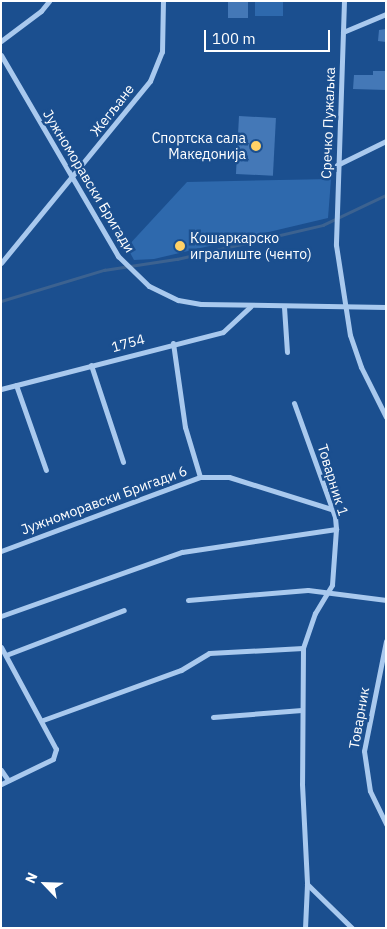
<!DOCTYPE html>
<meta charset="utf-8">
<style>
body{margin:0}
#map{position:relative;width:387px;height:929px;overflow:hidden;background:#1b4f8f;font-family:"IBM Plex Sans",sans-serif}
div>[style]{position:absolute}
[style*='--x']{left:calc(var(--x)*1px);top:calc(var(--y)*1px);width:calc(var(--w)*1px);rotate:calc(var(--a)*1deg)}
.green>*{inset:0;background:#2e69ad;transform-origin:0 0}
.stream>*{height:2.5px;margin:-1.25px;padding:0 1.25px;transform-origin:1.25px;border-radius:1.25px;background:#3c6290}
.building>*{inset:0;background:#4478b7;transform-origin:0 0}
.minor>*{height:5px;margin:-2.5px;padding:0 2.5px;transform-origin:2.5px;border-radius:2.5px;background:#a9c9ee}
.dots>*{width:14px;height:14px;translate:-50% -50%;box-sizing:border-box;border:2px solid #1b4f8f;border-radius:50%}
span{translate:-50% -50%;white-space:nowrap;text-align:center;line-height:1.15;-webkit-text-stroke:5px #1b4f8f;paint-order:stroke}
.street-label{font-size:14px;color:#fff}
.poi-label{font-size:14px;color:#fff}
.right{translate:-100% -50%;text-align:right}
.left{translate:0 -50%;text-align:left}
.frame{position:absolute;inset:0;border:2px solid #fff;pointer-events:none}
.north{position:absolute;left:20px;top:859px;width:50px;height:50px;-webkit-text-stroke:4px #1b4f8f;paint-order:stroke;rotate:294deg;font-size:14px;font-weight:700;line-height:20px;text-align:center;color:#fff}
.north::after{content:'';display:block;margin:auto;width:18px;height:22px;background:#fff;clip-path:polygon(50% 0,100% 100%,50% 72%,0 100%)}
.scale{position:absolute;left:204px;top:30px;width:126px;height:22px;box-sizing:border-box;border:2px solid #fff;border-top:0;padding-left:6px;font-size:15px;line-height:18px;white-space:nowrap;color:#fff;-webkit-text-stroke:4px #1b4f8f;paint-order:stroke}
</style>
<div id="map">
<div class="green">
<div style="left:255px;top:1px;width:28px;height:15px"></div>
<div style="clip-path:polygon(331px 179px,328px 218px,154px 259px,134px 260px,127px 247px,187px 182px)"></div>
</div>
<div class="stream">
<div style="--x:1;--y:301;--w:108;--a:-16.8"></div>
<div style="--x:104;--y:270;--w:74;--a:-8.6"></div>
<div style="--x:177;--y:259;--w:150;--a:-13.1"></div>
<div style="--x:323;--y:225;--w:70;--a:-25.5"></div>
</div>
<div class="building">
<div style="left:228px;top:1px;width:20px;height:17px"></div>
<div style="clip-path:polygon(386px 29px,386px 42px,378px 41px,379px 30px)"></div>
<div style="clip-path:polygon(373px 71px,386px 71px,386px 90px,353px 89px,354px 75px,373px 75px)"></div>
<div style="left:239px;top:116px;width:37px;height:58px;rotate:3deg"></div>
</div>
<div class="minor">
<div style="--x:344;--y:1;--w:244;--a:91.9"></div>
<div style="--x:336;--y:245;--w:91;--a:81.2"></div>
<div style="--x:350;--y:335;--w:34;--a:71"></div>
<div style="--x:361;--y:367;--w:56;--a:63.4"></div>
<div style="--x:343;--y:32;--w:47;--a:-22.7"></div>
<div style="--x:1;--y:41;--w:50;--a:-36.9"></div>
<div style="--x:41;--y:11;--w:13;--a:-51"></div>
<div style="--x:1;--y:55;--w:233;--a:59.8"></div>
<div style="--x:118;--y:256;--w:43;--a:44.1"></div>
<div style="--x:149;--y:286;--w:32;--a:26"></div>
<div style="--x:178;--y:300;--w:23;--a:10"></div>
<div style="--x:201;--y:304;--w:185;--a:0.9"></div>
<div style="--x:337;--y:165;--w:55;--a:-26.1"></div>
<div style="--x:1;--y:263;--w:235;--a:-50.7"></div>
<div style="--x:150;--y:81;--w:31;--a:-68"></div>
<div style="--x:162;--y:52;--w:51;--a:-88.9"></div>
<div style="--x:284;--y:307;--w:45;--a:86.2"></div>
<div style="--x:173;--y:343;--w:85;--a:81.9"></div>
<div style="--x:185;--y:427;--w:52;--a:73.3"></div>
<div style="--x:91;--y:365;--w:102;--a:71.7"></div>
<div style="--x:16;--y:385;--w:90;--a:70.6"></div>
<div style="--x:1;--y:389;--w:229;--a:-14.4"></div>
<div style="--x:223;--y:332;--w:38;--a:-43"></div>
<div style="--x:294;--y:403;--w:121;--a:70.2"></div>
<div style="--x:335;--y:517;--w:12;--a:85"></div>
<div style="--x:336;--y:529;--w:56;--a:94.1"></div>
<div style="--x:332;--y:585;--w:33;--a:121"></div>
<div style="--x:315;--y:613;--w:37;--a:109"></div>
<div style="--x:303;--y:648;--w:136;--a:90.4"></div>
<div style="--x:302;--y:784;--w:100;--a:87.1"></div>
<div style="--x:307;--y:884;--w:44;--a:92.6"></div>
<div style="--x:1;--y:551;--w:212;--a:-20.4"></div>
<div style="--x:200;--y:477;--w:29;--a:0"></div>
<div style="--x:229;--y:477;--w:107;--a:17.4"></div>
<div style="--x:188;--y:600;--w:120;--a:-4.8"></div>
<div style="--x:308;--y:590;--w:79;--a:7.3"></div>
<div style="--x:1;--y:616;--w:192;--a:-19.5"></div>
<div style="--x:182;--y:552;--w:156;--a:-8.5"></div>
<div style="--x:386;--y:641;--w:112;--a:101.3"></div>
<div style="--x:364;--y:751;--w:40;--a:81.5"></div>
<div style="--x:370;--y:791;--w:37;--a:64"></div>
<div style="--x:1;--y:647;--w:116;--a:61.7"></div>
<div style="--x:56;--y:749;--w:10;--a:107"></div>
<div style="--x:53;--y:759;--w:58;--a:154.3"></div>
<div style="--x:6;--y:655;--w:126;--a:-20.9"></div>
<div style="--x:213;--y:717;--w:89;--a:-4.5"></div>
<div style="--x:43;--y:720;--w:147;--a:-19.9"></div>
<div style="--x:181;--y:670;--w:33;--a:-31"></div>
<div style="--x:209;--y:653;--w:94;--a:-3"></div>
<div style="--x:1;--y:770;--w:12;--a:55"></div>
<div style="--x:307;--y:884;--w:63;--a:44.4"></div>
</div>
<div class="dots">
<div style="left:256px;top:146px;background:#ffd166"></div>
<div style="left:180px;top:246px;background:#ffd166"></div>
</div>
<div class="street-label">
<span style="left:112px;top:110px;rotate:-52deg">Жегљане</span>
<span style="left:328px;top:123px;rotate:-88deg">Сречко Пужаљка</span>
<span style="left:89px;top:181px;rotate:59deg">Јужноморавски Бригади</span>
<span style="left:128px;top:343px;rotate:-15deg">1754</span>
<span style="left:333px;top:480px;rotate:73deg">Товарник 1</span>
<span style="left:104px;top:500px;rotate:-20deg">Јужноморавски Бригади 6</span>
<span style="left:359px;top:718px;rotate:-80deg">Товарник</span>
</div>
<div class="poi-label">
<span class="right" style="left:246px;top:146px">Спортска сала<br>Македонија</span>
<span class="left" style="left:190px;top:246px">Кошаркарско<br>игралиште (ченто)</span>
</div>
<div class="frame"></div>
<div class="north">N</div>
<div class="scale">100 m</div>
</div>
